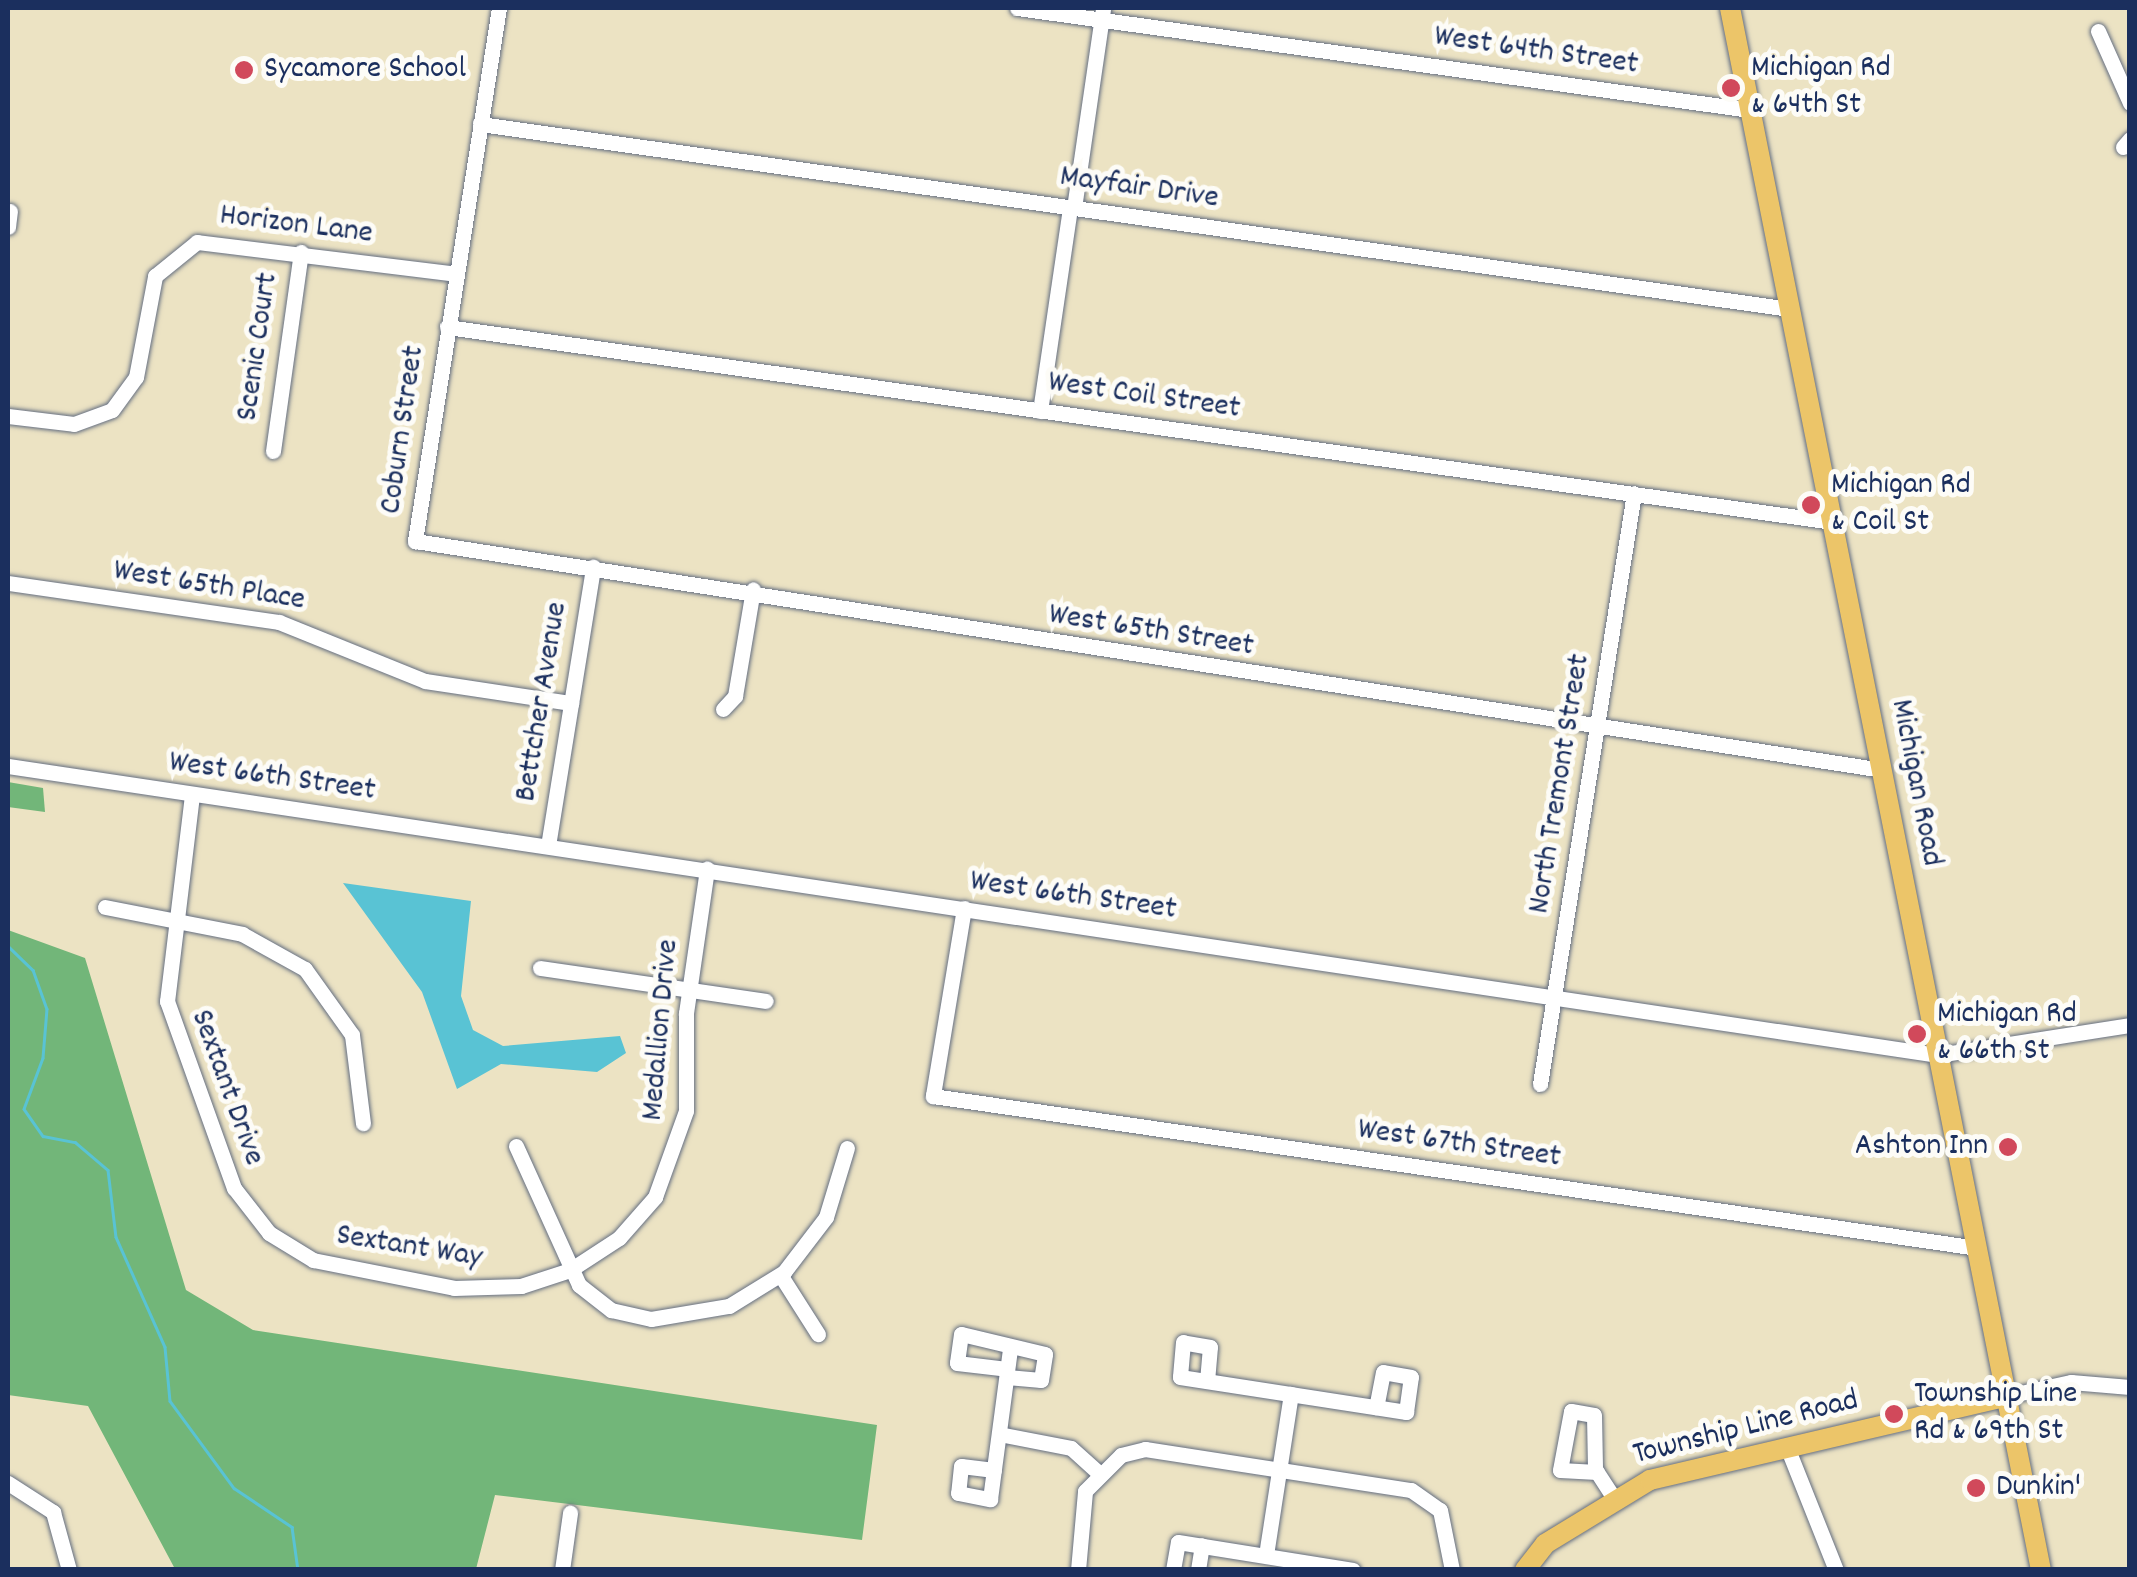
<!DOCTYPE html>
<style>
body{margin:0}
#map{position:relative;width:2137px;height:1577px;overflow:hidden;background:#ece3c3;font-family:Dekko,sans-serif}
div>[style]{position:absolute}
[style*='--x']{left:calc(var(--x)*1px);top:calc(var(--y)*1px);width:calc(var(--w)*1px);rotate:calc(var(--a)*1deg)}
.forest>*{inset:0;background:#72b679}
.water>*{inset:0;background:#59c3d4}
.stream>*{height:2.5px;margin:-1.25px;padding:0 1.25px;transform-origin:1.25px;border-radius:1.25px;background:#59c3d4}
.roads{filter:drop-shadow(0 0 2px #646e81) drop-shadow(0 0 2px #646e81)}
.minor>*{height:15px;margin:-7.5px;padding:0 7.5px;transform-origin:7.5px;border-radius:7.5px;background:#fff}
.major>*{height:20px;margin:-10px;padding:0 10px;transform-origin:10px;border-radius:10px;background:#ecc569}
.dots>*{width:28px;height:28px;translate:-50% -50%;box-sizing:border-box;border:5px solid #fdfcf7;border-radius:50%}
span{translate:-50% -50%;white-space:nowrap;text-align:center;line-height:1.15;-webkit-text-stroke:10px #fdfcf7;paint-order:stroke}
.street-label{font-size:32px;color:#1b2f5e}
.poi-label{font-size:32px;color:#1b2f5e}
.left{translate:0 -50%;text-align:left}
.right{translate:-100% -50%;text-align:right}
.frame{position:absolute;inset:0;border:10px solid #1b2f5e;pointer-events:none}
</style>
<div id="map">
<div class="forest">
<div style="clip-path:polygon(8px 782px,43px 788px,45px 812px,8px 807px)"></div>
<div style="clip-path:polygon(8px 930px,85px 958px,186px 1290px,253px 1330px,877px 1425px,862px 1540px,495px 1495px,476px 1569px,175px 1569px,88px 1406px,8px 1395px)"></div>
</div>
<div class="water">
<div style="clip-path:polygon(343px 883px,471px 901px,461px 996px,473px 1030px,503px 1046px,620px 1036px,626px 1053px,597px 1072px,501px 1064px,457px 1089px,422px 992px)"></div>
</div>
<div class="stream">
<div style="--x:8;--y:946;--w:35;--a:44"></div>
<div style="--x:33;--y:970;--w:41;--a:70.3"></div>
<div style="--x:47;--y:1009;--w:49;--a:94.7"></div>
<div style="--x:43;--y:1058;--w:54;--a:110.4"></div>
<div style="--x:24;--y:1109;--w:33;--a:55"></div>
<div style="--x:43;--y:1136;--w:33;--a:11"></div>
<div style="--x:75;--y:1142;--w:43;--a:40.3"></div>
<div style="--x:108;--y:1170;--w:67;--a:83.2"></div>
<div style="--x:116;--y:1237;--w:120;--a:66"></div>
<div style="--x:165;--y:1347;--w:54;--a:84.7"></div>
<div style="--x:170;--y:1401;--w:108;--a:53.7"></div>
<div style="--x:234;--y:1488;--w:70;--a:33.9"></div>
<div style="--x:292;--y:1527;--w:43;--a:82.1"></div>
</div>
<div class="roads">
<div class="minor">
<div style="--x:499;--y:8;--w:540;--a:98.96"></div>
<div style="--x:415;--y:541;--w:1485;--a:8.87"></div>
<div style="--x:1017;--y:8;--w:740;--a:7.92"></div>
<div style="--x:2098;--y:31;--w:79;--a:66"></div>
<div style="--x:480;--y:124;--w:1323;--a:8.04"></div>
<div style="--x:2123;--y:147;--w:11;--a:-49"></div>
<div style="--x:1074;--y:208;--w:202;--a:-81.7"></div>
<div style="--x:8;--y:227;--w:16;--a:-83"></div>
<div style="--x:447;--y:327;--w:1399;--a:8.01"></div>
<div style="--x:1040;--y:411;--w:206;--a:-81.6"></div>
<div style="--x:8;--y:416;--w:66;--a:6.9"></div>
<div style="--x:74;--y:424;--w:40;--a:-20.2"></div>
<div style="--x:112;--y:410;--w:41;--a:-54"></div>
<div style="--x:136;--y:377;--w:103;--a:-79.3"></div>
<div style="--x:155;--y:276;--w:54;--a:-39"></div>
<div style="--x:197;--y:242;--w:261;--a:7"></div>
<div style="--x:273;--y:451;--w:201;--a:-82"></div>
<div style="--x:8;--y:583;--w:274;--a:8.2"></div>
<div style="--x:279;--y:622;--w:157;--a:22"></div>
<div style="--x:425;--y:681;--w:148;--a:8.6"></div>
<div style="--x:723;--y:709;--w:18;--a:-47"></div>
<div style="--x:735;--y:696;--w:108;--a:-80.4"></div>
<div style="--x:8;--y:766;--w:1952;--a:8.52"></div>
<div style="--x:1938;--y:1055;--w:194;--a:-8.9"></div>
<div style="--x:192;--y:795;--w:208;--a:96.9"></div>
<div style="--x:167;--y:1001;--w:199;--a:70.3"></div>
<div style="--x:234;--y:1188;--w:57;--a:52.1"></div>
<div style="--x:269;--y:1233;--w:52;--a:31.5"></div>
<div style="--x:313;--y:1260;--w:144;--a:11.2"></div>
<div style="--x:454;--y:1288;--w:67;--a:-1.7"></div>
<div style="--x:521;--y:1286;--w:52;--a:-18.1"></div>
<div style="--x:570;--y:1270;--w:59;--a:-33.1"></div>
<div style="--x:619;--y:1238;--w:55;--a:-48.7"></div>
<div style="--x:655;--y:1197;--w:91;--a:-70.2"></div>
<div style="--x:686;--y:1111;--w:98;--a:-90"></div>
<div style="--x:686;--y:1013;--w:146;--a:-81.7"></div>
<div style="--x:548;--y:846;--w:283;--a:-80.8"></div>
<div style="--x:105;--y:907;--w:140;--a:11.1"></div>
<div style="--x:242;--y:934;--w:72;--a:29.1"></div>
<div style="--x:305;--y:969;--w:81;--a:54.5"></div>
<div style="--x:352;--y:1035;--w:89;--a:82.9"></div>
<div style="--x:964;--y:908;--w:191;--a:99.4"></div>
<div style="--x:933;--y:1096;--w:1055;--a:8.28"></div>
<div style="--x:540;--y:968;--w:228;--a:8.3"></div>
<div style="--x:1540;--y:1084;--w:598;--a:-80.96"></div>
<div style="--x:516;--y:1146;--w:153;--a:65.6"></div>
<div style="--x:579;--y:1285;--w:41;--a:38"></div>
<div style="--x:611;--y:1310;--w:41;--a:12.7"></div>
<div style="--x:651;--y:1319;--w:79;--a:-9.5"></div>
<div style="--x:729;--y:1306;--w:65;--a:-31.7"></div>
<div style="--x:784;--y:1272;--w:69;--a:-52.6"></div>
<div style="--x:826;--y:1217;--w:72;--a:-73.1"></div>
<div style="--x:781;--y:1276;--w:69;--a:57.5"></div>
<div style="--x:1007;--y:1377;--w:34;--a:5"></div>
<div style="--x:1041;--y:1380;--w:26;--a:-81"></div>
<div style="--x:1045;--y:1354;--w:86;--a:-166.6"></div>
<div style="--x:961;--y:1334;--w:29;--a:98"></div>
<div style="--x:957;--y:1363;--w:50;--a:6.8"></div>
<div style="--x:1207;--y:1381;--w:34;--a:-85"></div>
<div style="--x:1210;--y:1347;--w:27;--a:-170"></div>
<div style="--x:1183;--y:1342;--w:35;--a:95"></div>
<div style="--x:1180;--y:1377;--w:229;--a:8.8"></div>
<div style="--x:1406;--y:1412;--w:35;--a:-82"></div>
<div style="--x:1411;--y:1377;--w:28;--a:-170"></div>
<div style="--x:1383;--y:1372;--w:36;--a:101"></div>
<div style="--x:2007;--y:1396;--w:66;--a:-12.3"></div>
<div style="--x:2071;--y:1382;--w:59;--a:4.8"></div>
<div style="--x:999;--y:1434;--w:73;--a:11"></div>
<div style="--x:1071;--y:1448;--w:36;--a:42"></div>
<div style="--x:1787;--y:1447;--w:132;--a:68.3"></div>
<div style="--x:994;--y:1470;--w:33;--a:-173"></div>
<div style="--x:961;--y:1466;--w:27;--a:96"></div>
<div style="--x:958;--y:1493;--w:33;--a:11"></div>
<div style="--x:990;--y:1499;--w:151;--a:-82.4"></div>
<div style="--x:1597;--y:1472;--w:37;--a:-177"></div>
<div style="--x:1560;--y:1470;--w:60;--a:-79.4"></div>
<div style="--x:1571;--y:1411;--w:23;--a:10"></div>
<div style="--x:1594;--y:1415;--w:54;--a:88.9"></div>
<div style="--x:1595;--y:1469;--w:35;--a:57"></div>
<div style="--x:8;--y:1483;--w:54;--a:32.8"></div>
<div style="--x:53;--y:1512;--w:60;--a:74.6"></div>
<div style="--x:1266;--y:1555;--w:163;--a:-81.2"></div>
<div style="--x:562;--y:1570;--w:58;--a:-82"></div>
<div style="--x:1078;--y:1570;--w:79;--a:-84.9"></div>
<div style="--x:1085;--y:1491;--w:51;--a:-45"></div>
<div style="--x:1121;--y:1455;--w:25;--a:-14"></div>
<div style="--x:1145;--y:1449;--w:269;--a:8.8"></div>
<div style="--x:1411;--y:1490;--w:35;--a:35"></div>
<div style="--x:1440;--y:1510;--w:61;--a:78.7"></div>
<div style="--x:1173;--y:1570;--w:28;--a:-80"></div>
<div style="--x:1178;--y:1542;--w:177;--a:9.1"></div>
<div style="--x:1198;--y:1570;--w:25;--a:-81"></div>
</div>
<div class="major">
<div style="--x:1730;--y:8;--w:1593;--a:78.74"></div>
<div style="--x:1525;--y:1570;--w:33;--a:-52"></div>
<div style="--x:1545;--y:1544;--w:123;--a:-31.4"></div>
<div style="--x:1650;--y:1480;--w:367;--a:-13.2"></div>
</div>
</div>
<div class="dots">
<div style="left:244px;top:70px;background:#d1495b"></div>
<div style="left:1731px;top:88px;background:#d1495b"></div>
<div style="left:1811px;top:505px;background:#d1495b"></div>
<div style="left:1917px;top:1034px;background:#d1495b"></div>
<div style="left:2008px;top:1147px;background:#d1495b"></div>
<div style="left:1894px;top:1414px;background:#d1495b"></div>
<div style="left:1976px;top:1488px;background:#d1495b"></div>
</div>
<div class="street-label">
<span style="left:1536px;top:52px;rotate:8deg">West 64th Street</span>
<span style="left:1139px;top:189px;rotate:8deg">Mayfair Drive</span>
<span style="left:296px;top:226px;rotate:7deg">Horizon Lane</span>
<span style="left:259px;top:347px;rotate:-82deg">Scenic Court</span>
<span style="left:1144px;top:397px;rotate:8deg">West Coil Street</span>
<span style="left:404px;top:430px;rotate:-82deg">Coburn Street</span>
<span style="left:209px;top:587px;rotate:9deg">West 65th Place</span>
<span style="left:1151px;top:632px;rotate:9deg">West 65th Street</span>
<span style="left:543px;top:702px;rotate:-81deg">Bettcher Avenue</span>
<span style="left:272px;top:778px;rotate:8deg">West 66th Street</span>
<span style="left:1915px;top:783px;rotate:79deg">Michigan Road</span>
<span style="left:1561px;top:784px;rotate:-81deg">North Tremont Street</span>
<span style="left:1073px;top:897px;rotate:8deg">West 66th Street</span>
<span style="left:662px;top:1030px;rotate:-85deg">Medallion Drive</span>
<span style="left:226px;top:1088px;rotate:70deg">Sextant Drive</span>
<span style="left:1459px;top:1145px;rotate:8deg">West 67th Street</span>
<span style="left:409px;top:1248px;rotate:9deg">Sextant Way</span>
<span style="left:1746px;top:1429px;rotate:-14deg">Township Line Road</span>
</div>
<div class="poi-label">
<span class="left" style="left:264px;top:70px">Sycamore School</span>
<span class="left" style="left:1751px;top:88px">Michigan Rd<br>&amp; 64th St</span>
<span class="left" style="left:1831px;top:505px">Michigan Rd<br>&amp; Coil St</span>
<span class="left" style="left:1937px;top:1034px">Michigan Rd<br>&amp; 66th St</span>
<span class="right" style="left:1988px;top:1147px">Ashton Inn</span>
<span class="left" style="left:1914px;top:1414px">Township Line<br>Rd &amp; 69th St</span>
<span class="left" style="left:1996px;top:1488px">Dunkin'</span>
</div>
<div class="frame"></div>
</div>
